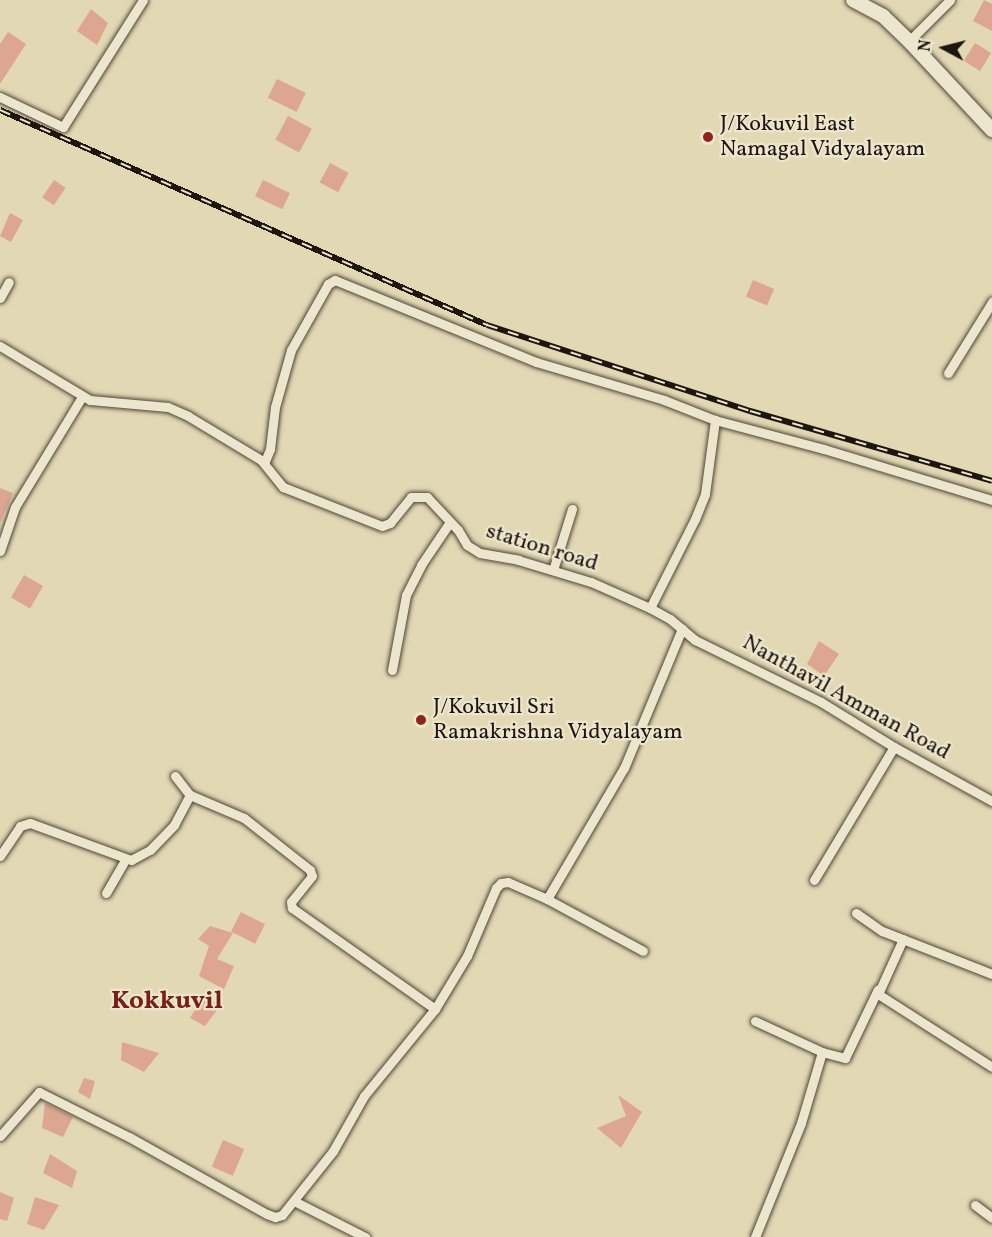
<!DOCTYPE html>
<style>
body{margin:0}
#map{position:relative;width:992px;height:1237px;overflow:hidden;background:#e2d8b4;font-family:Vollkorn,serif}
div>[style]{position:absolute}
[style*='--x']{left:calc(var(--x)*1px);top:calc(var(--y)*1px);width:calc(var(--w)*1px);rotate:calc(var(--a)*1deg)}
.building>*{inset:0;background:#dca690;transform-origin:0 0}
.roads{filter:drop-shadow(0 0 2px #4f4638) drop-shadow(0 0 2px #4f4638)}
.street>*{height:9px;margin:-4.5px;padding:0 4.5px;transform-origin:4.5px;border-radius:4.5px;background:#ece6ce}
.secondary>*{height:14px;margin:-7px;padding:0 7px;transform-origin:7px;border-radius:7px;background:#ece6ce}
.rail>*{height:6px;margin-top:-3px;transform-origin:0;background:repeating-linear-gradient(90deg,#ece6ce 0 11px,#1e160e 0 22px);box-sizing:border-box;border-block:2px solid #1e160e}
.dots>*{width:16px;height:16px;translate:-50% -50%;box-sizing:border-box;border:3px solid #ece6ce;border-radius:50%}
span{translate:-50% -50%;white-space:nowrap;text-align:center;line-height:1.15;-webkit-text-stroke:4.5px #ece6ce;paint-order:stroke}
.poi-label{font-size:22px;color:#1e160e}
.left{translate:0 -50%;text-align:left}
.street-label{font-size:22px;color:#1e160e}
.quarter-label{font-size:26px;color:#7a1f14;font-weight:700}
.north{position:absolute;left:914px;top:18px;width:60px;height:60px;-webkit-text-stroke:4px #ece6ce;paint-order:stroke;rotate:277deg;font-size:16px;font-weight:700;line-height:24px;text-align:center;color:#1e160e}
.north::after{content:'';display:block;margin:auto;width:21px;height:27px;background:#1e160e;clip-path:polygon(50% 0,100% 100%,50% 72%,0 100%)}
</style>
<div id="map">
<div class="building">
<div style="clip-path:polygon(984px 0,992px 4px,992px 31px,973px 21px)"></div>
<div style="clip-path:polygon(91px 9px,108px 23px,97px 45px,77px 31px)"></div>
<div style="clip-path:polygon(8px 32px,26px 44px,0 84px,0 44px)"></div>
<div style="left:975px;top:43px;width:19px;height:21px;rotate:32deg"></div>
<div style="left:277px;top:79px;width:32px;height:21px;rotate:26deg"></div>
<div style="left:288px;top:116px;width:27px;height:27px;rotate:28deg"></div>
<div style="left:330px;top:163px;width:21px;height:22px;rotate:28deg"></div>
<div style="left:54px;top:180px;width:14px;height:21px;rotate:34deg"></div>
<div style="left:263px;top:180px;width:30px;height:18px;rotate:26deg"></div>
<div style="clip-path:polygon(10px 213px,23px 220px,11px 242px,0 236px)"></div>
<div style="left:753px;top:280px;width:23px;height:18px;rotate:23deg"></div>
<div style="clip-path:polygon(0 488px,13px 493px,0 523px)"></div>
<div style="left:24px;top:575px;width:22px;height:26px;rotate:30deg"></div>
<div style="clip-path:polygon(819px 641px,839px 654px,824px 676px,807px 664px)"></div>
<div style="left:241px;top:912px;width:27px;height:22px;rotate:27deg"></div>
<div style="clip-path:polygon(210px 926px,233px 933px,217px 959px,234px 966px,224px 989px,199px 976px,209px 946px,198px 939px)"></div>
<div style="clip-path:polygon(205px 994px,220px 1006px,205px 1026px,190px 1018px)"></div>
<div style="clip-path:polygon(122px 1042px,159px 1053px,144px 1072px,121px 1060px)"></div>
<div style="clip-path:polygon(84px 1078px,95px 1081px,90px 1099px,78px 1092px)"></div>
<div style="clip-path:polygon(618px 1095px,642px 1112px,621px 1148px,597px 1128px,626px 1116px)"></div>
<div style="clip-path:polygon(45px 1103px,73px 1117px,63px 1137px,42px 1128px)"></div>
<div style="left:223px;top:1140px;width:23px;height:29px;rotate:23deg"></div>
<div style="clip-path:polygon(50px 1154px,77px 1171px,72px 1188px,43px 1173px)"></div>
<div style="clip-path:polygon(0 1192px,14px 1198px,7px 1221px,0 1219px)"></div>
<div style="clip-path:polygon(35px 1197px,59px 1205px,44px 1230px,27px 1224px)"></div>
</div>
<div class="roads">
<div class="street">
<div style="--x:909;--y:41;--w:58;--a:-45"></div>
<div style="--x:0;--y:97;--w:70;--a:25.5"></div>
<div style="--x:63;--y:127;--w:150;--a:-57.8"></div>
<div style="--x:0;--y:298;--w:18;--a:-61"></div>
<div style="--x:0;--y:346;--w:105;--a:31"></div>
<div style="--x:90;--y:400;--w:78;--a:5.1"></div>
<div style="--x:168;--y:407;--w:22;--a:24"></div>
<div style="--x:188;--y:416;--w:85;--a:31.1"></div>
<div style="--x:261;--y:460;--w:35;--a:51"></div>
<div style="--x:283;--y:487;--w:106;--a:21.5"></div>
<div style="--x:382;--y:526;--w:9;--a:-21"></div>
<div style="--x:390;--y:523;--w:33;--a:-51"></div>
<div style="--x:411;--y:497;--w:16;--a:0"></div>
<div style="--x:427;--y:497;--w:45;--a:46.8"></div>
<div style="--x:458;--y:530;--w:17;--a:59"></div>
<div style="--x:467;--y:545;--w:15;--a:32"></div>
<div style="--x:480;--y:553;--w:39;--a:10"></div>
<div style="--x:518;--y:560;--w:76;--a:16.8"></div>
<div style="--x:591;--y:582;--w:64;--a:23.8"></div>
<div style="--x:650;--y:608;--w:23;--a:29"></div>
<div style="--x:670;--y:619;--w:33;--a:40"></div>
<div style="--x:695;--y:640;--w:140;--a:26.2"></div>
<div style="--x:821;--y:702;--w:86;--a:31.7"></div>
<div style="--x:894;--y:747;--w:112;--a:28.9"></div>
<div style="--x:948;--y:373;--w:84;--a:-58.2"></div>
<div style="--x:261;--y:460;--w:4;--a:14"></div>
<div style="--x:265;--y:461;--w:13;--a:-67"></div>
<div style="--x:270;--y:449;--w:42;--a:-83.2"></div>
<div style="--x:275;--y:407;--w:59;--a:-74.3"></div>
<div style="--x:291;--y:350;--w:76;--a:-60.7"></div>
<div style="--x:328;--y:284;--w:8;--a:-30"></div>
<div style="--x:335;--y:280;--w:217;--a:22.2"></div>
<div style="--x:536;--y:362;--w:134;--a:16.5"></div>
<div style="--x:664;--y:400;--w:55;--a:21.4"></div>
<div style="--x:715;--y:420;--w:113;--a:14.9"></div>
<div style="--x:824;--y:449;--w:176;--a:16.9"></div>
<div style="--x:0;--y:551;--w:46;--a:-71.2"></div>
<div style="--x:15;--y:507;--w:129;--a:-58.7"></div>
<div style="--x:553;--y:570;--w:64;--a:-72.7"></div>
<div style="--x:650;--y:608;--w:100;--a:-63.2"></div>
<div style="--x:695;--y:519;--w:27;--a:-68"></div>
<div style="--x:705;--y:494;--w:75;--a:-82.3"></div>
<div style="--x:392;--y:670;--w:76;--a:-79.4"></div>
<div style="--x:406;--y:595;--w:34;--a:-63"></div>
<div style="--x:421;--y:565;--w:52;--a:-56"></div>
<div style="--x:175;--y:776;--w:24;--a:52"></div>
<div style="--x:190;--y:795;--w:59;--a:23.1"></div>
<div style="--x:244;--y:818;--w:84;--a:38.2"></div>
<div style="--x:310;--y:870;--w:6;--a:72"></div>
<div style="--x:312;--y:876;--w:33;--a:129"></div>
<div style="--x:291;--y:902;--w:6;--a:81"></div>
<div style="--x:292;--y:908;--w:175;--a:35.2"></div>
<div style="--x:0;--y:856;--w:36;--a:-56"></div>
<div style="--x:20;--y:826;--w:10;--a:-17"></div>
<div style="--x:30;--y:823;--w:108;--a:20.1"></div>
<div style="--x:131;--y:860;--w:21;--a:-28"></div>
<div style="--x:150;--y:850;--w:35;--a:-46"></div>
<div style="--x:174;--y:825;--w:34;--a:-62"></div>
<div style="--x:814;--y:880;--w:155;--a:-59"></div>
<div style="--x:106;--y:893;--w:39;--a:-60"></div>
<div style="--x:547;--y:899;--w:109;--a:28.4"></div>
<div style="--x:856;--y:913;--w:32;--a:35"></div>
<div style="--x:882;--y:931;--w:118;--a:21.4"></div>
<div style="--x:903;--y:939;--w:60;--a:114.4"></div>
<div style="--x:878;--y:994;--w:135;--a:32.6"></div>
<div style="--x:755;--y:1021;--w:74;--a:24.8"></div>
<div style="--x:0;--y:1136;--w:59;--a:-48.4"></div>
<div style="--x:39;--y:1092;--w:101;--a:26.6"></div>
<div style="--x:129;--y:1137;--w:158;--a:29.2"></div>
<div style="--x:267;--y:1214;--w:9;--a:21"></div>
<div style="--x:275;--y:1217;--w:7;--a:-16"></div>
<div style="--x:282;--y:1215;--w:82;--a:-51.4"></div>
<div style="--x:333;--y:1151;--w:63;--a:-60.6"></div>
<div style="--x:364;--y:1096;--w:112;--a:-50.8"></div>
<div style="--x:435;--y:1009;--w:62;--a:-58.9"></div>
<div style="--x:467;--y:956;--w:74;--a:-66.9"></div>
<div style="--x:496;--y:888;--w:7;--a:-45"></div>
<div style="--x:501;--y:883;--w:7;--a:-8"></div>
<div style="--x:508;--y:882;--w:43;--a:23.6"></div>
<div style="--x:547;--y:899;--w:152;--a:-59.6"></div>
<div style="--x:624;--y:768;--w:151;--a:-67.4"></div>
<div style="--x:294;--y:1201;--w:80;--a:26.9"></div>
<div style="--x:975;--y:1205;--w:21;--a:37"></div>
<div style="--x:755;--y:1237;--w:123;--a:-68"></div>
<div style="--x:801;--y:1123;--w:74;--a:-73.5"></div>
<div style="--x:822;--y:1052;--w:24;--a:15"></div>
<div style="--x:845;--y:1058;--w:76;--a:-64.4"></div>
</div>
<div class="secondary">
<div style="--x:853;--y:0;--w:34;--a:28"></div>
<div style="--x:883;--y:16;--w:36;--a:44"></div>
<div style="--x:909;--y:41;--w:122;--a:47"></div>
</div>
</div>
<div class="rail">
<div style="--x:0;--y:110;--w:532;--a:23.82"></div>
<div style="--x:487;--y:325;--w:277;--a:18.1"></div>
<div style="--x:750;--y:411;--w:252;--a:16.1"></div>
</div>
<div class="dots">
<div style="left:708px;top:137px;background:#8f2418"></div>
<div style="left:421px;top:720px;background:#8f2418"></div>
</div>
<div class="poi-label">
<span class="left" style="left:720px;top:137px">J/Kokuvil East<br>Namagal Vidyalayam</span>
<span class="left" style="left:433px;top:720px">J/Kokuvil Sri<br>Ramakrishna Vidyalayam</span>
</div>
<div class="street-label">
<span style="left:542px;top:548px;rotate:17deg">station road</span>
<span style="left:846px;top:698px;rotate:29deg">Nanthavil Amman Road</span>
</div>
<div class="quarter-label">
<span style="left:167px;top:1002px">Kokkuvil</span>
</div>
<div class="north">N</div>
</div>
